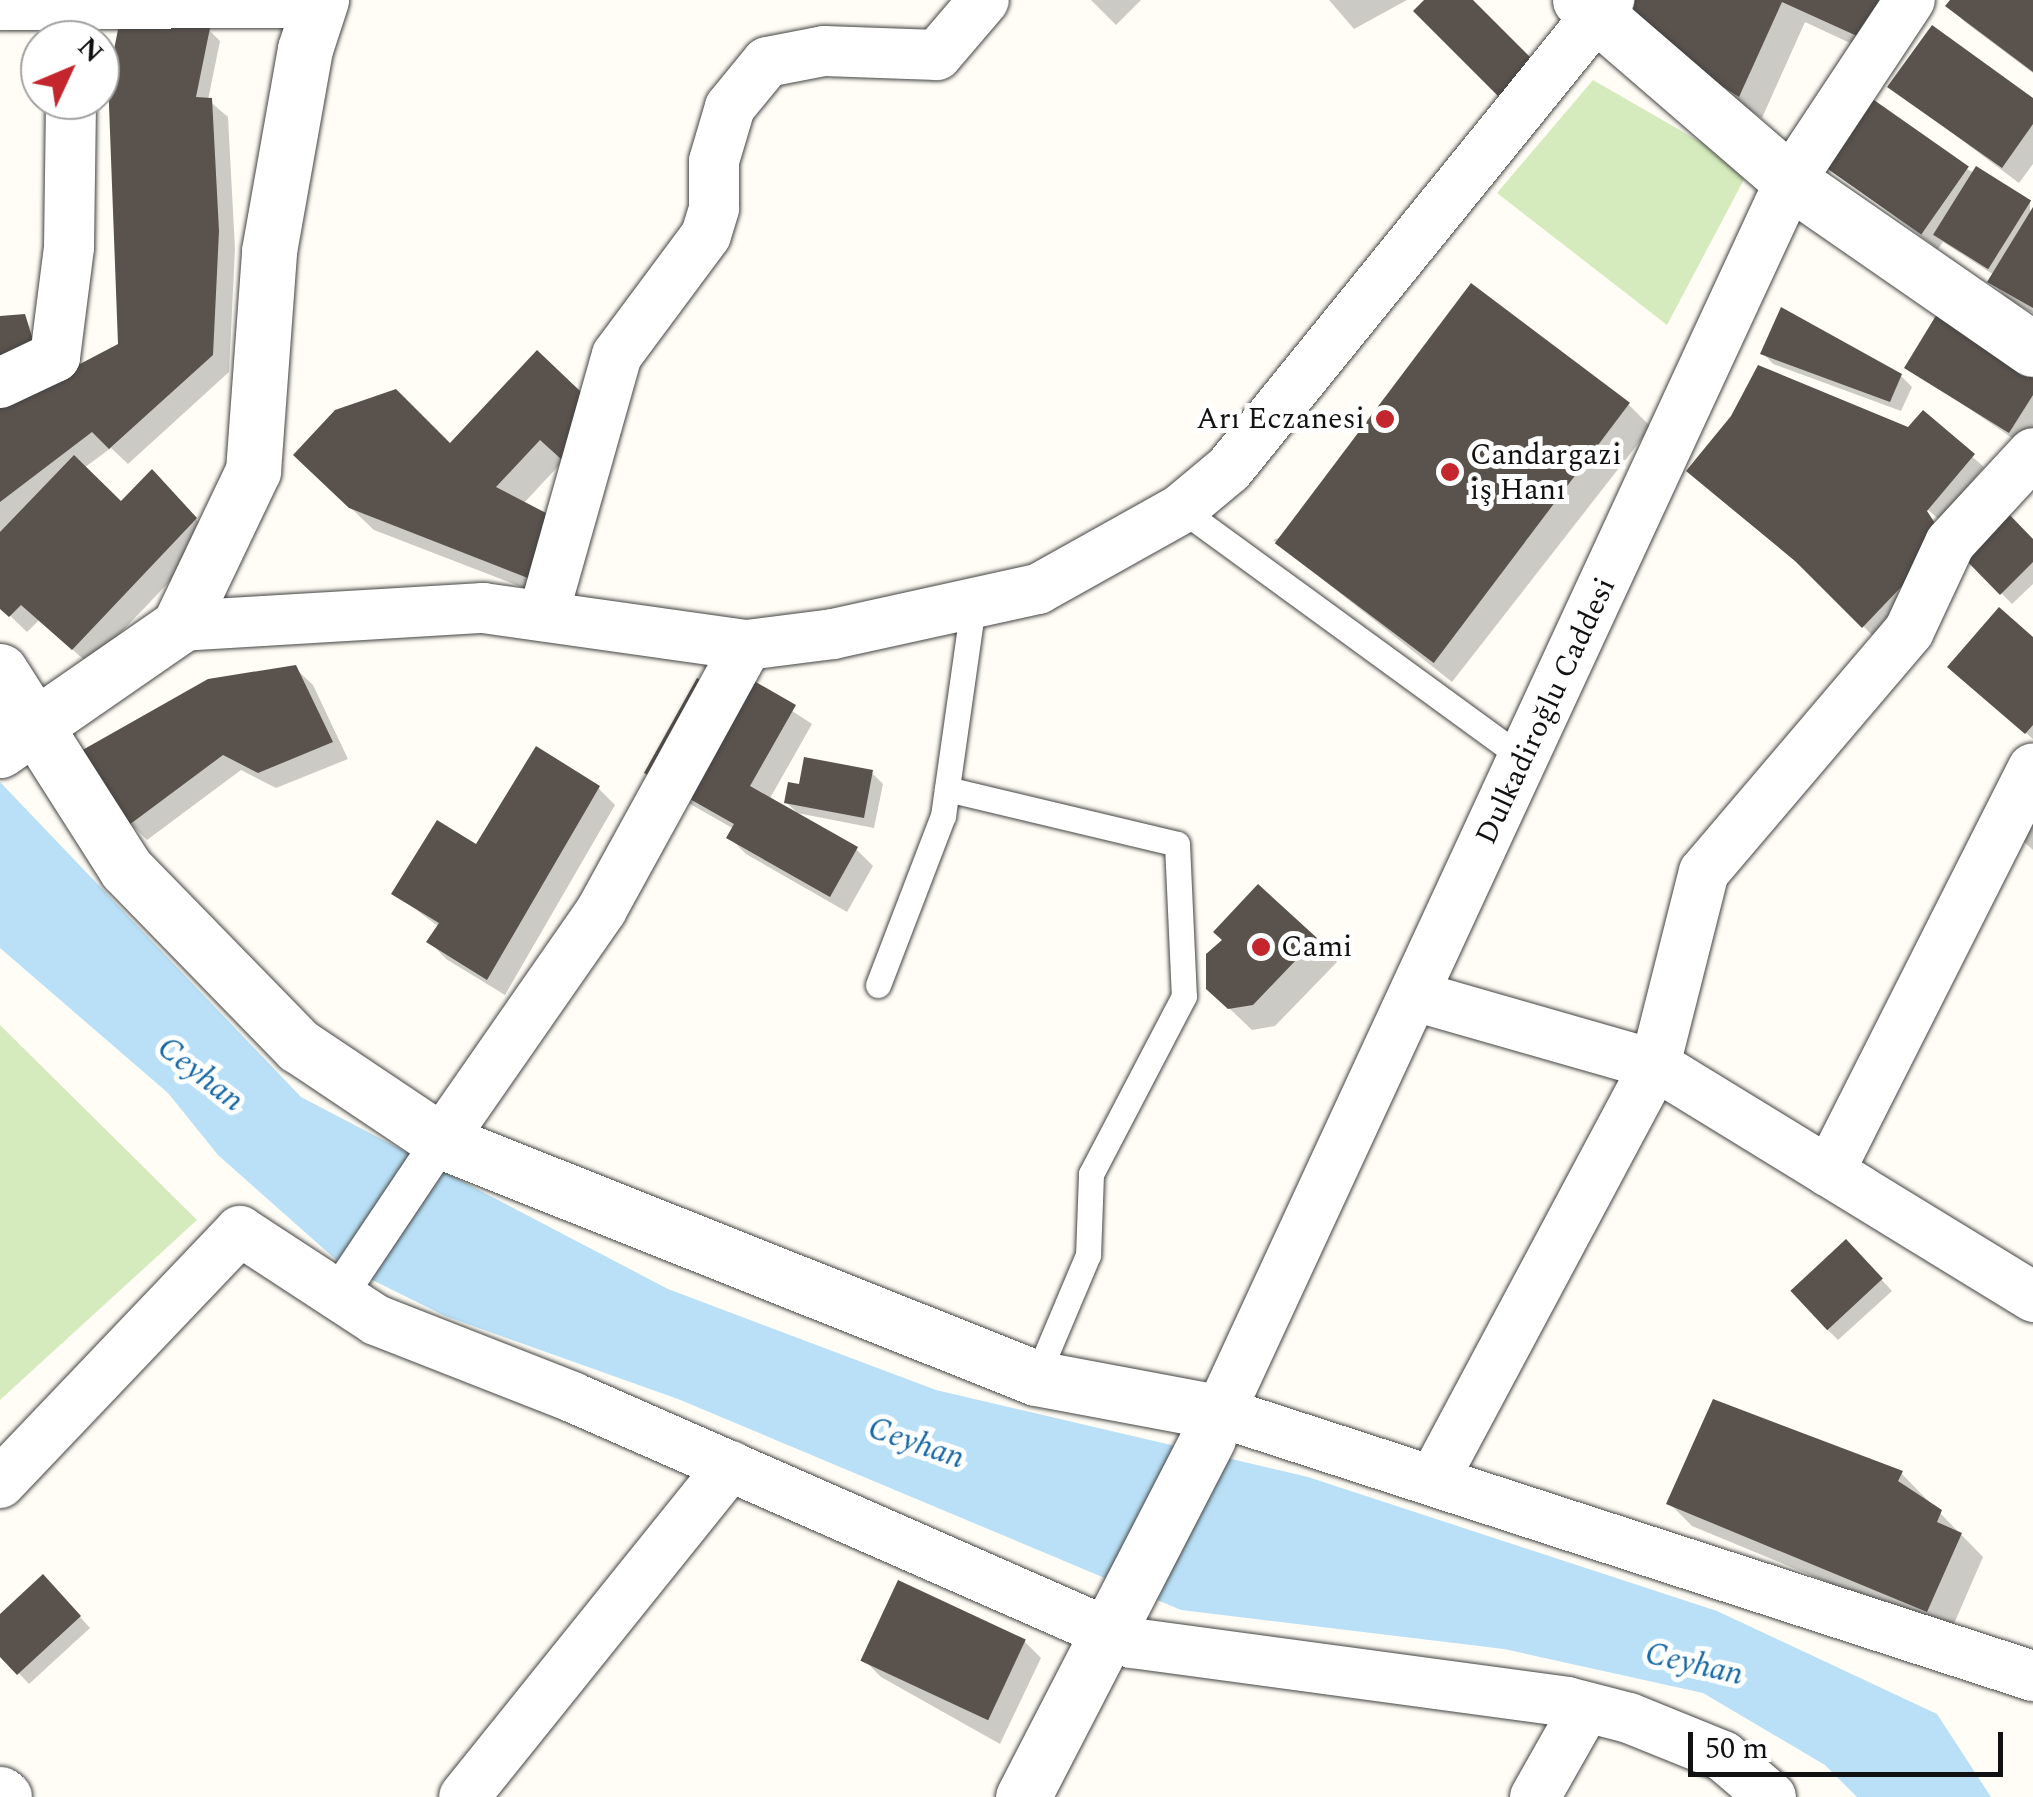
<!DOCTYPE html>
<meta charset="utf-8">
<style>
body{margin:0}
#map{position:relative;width:2033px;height:1797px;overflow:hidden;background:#fffdf5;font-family:Spectral,serif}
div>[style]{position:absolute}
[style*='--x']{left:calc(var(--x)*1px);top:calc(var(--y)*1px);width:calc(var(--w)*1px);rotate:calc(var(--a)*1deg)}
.green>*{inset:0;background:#d5ebbd}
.water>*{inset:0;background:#b9e0f7}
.shadow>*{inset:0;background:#0003}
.building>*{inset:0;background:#5a524d;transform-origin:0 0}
.roads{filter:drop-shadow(0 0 2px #444) drop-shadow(0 0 2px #444)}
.service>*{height:25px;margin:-12.5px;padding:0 12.5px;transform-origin:12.5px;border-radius:12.5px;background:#fff}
.pedestrian>*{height:38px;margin:-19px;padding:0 19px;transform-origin:19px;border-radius:19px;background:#fff}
.minor>*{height:50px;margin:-25px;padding:0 25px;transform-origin:25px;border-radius:25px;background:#fff}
.tertiary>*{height:55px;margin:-27.5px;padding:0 27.5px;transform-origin:27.5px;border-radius:27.5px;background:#fff}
.dots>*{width:28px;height:28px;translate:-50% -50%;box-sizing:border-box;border:5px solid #fff;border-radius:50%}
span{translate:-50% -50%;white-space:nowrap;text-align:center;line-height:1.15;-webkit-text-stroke:10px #fff;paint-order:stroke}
.poi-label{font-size:30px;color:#111}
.right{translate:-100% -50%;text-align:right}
.left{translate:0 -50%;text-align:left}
.street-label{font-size:30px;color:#111}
.water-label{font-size:32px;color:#1768a6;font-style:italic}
.north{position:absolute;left:20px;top:20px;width:100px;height:100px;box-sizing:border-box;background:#fff;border:2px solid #a0a0a0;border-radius:50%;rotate:46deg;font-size:28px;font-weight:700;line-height:40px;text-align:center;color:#111}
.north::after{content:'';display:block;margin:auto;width:35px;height:45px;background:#c4262e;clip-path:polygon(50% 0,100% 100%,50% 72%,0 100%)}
.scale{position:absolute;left:1688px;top:1732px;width:315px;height:45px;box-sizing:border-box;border:5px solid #111;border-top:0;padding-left:12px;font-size:30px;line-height:35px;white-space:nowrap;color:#111;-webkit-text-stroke:8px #fff;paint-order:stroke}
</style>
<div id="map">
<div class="green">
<div style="clip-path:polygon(1593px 80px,1749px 170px,1667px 325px,1497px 193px)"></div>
<div style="clip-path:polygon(0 1025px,197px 1220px,0 1400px)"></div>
</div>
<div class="water">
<div style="clip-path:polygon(0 782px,301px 1097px,668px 1289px,936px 1390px,1308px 1477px,1717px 1611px,1937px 1714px,1991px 1797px,1857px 1797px,1825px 1765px,1703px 1693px,1504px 1649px,1181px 1610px,678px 1399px,445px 1316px,342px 1265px,218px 1155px,168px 1093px,0 948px)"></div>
</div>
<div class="shadow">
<div style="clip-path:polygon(1091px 0,1141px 0,1116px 25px)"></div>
<div style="clip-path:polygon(1329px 0,1407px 0,1354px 29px)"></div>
<div style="clip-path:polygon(1638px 0,1920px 0,1880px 57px,1805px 22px,1762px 118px,1649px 44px)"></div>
<div style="clip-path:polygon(1953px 0,2033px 0,2033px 73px,1965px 22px,1948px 6px)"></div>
<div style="clip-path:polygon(209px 30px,220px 41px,208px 100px,228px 117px,235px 249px,229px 372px,128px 464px,111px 448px,84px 468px,121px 504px,169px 489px,212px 537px,90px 665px,39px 620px,27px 632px,0 606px,0 409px,121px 345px)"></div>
<div style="clip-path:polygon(1891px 87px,2033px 101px,2033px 164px,2019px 183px)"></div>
<div style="clip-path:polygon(1819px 160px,1967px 169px,2030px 203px,2033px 313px,2007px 298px,1990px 281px,1994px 275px,1943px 242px,1938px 249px)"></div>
<div style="clip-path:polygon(1763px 353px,1901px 376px,1912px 387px,1901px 411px,1773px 364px)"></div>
<div style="clip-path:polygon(1908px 367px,2033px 370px,2033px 438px,2027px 448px)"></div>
<div style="clip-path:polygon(1629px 405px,1651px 427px,1452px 682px,1273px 540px)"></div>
<div style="clip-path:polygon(599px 412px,622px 435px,584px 480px,564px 460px,523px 504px,555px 600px,374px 530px,318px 477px)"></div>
<div style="clip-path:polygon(1923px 414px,1984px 467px,1940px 520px,1915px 499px,1959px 555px,2033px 542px,2033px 584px,2012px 604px,1964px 555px,1880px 643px,1814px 577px,1689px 471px,1907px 430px)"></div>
<div style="clip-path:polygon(2033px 640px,2033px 739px,1967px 683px)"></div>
<div style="clip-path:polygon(295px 668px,313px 685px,348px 759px,276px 788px,241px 770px,147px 840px,131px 824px)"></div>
<div style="clip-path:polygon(736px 674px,812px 724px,769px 800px,856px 849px,873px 866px,847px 912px,746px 854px,730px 838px,734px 829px,664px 789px)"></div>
<div style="clip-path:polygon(872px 773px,883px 784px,874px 828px,797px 813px,786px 802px,801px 787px)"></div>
<div style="clip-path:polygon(598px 788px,615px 805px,505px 995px,446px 959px,430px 942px,439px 927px,394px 893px)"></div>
<div style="clip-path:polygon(2033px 796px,2033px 850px,2010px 829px)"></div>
<div style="clip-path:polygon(1258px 887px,1337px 962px,1275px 1026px,1252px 1030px,1208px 988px,1226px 941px)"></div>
<div style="clip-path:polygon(1857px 1253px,1892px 1291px,1838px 1340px,1827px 1329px)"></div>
<div style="clip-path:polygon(1901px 1473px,1983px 1557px,1950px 1633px,1692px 1526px,1669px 1503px)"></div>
<div style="clip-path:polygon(54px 1588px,90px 1628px,29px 1684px,0 1653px,0 1618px)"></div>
<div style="clip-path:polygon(1024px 1641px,1041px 1658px,1000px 1744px,881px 1677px,864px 1660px)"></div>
</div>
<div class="building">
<div style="clip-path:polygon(1424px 0,1473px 0,1540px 67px,1504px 102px,1413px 11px)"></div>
<div style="clip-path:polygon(1635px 0,1883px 0,1857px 36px,1782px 2px,1739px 97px,1623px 23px)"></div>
<div style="clip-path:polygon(1950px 0,2033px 0,2033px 72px,1945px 6px)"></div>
<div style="clip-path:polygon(122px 10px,210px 28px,196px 97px,212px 98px,219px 231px,213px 355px,109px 449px,92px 432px,0 502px,0 406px,118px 344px,108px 79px)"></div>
<div style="clip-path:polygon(1932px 25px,2033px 98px,2033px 124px,2002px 168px,1887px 87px)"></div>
<div style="left:1864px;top:93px;width:128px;height:83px;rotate:35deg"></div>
<div style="left:1976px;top:166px;width:65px;height:81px;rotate:32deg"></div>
<div style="clip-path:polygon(2033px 207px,2033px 308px,1987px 282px)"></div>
<div style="left:1471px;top:283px;width:199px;height:326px;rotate:37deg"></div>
<div style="clip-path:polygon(1781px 307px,1902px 374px,1890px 402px,1760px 354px)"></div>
<div style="clip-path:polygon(1940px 309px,2033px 367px,2033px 395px,2009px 433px,1904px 368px)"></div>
<div style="clip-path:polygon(25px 314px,34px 343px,0 356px,0 316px)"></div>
<div style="clip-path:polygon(537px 350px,601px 411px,561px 459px,540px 440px,496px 487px,546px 513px,533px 580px,349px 508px,293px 455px,335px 410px,396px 389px,450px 443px)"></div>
<div style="clip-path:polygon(1758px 365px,1908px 427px,1923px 410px,1975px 454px,1927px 511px,1946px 540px,1862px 628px,1795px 561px,1686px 471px,1731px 416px)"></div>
<div style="clip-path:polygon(74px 455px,121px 501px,152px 469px,197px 518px,72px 650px,21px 605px,9px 617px,0 609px,0 532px)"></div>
<div style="clip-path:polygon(2002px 507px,2033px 539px,2033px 562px,2000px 595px,1958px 552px)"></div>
<div style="clip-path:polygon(1999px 607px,2033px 637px,2033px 725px,2025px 734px,1947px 667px)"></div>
<div style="clip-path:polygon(296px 665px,333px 742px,258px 773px,223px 755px,129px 825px,79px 752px,208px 679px)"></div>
<div style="clip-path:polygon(735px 670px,796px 705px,750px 786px,858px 847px,830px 897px,726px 838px,734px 824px,644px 773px,697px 678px,723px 692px)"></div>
<div style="clip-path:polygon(536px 746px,600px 786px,487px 980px,426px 942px,439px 923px,391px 894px,437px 820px,476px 844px)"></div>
<div style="clip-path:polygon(804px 757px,873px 770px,864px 818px,784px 803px,788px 782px,799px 784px)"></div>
<div style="clip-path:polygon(1258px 884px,1317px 938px,1253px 1005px,1228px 1009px,1206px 989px,1206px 954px,1222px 940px,1213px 932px)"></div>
<div style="left:1846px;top:1239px;width:54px;height:76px;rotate:47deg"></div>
<div style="clip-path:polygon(1713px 1399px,1903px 1471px,1898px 1481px,1942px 1510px,1937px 1522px,1962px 1533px,1927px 1612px,1666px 1504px)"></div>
<div style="clip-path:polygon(43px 1574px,81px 1616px,17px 1675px,0 1657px,0 1614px)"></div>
<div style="left:898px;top:1580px;width:141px;height:89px;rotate:25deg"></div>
</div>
<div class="roads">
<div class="service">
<div style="--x:1181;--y:509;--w:424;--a:36.1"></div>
<div style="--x:947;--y:789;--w:236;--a:13.4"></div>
<div style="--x:1177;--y:844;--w:152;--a:87.4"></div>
<div style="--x:1184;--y:996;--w:201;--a:117.6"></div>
<div style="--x:1091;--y:1174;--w:81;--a:92.1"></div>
<div style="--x:1088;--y:1255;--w:134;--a:112.9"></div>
<div style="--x:878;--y:985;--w:181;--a:-69"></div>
<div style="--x:943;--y:816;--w:214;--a:-81.9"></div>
</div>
<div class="pedestrian">
<div style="--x:338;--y:1295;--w:185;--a:-56.2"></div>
</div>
<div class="minor">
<div style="--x:0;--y:5;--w:320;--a:-0.5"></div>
<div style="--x:0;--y:383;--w:61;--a:-25.3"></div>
<div style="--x:55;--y:357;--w:111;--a:-82.7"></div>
<div style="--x:69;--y:247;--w:147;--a:-89.2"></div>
<div style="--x:543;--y:616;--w:271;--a:-74.2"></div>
<div style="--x:617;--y:355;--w:149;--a:-53.4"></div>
<div style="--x:706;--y:235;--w:28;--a:-73"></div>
<div style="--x:714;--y:208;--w:47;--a:-90"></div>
<div style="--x:714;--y:161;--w:56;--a:-73.5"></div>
<div style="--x:730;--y:107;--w:58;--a:-50.6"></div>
<div style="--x:767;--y:62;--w:58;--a:-10.9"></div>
<div style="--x:824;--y:51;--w:113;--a:2"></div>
<div style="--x:937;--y:55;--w:72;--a:-49.5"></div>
<div style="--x:179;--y:626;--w:305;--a:-3.4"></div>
<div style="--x:483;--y:608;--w:267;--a:8"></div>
<div style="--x:747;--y:645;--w:87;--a:-7.3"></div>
<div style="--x:833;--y:634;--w:210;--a:-12.4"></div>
<div style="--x:1038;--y:589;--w:164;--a:-29.2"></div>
<div style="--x:1181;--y:509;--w:62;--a:-39.8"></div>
<div style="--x:1229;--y:469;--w:604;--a:-50.98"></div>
<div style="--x:1415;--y:996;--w:250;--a:16"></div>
<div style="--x:1655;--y:1065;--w:444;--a:31.5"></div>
<div style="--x:441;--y:1141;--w:282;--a:-55.2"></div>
<div style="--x:602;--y:909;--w:301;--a:-61.2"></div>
<div style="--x:1829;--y:1172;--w:452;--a:-63.2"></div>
<div style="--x:1223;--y:1413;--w:852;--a:17.99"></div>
<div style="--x:1208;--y:1438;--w:1385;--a:-65.16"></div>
<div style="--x:1790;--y:181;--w:217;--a:-56.5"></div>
<div style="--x:1433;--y:1481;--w:472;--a:-61.9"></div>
<div style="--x:1655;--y:1065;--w:199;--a:-75.8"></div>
<div style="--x:1704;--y:872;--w:316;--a:-49.6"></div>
<div style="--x:1909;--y:631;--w:97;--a:-65"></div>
<div style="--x:1950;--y:543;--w:122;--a:-47.3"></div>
<div style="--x:0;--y:1483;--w:348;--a:-46.4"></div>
<div style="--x:240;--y:1231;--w:163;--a:33.2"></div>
<div style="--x:376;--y:1320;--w:211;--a:21.4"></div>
<div style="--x:572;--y:1397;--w:612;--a:23.72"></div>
<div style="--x:1132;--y:1643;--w:439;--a:7.7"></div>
<div style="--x:1567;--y:1702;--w:64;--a:14.5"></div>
<div style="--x:1629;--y:1718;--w:101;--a:22"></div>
<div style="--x:1723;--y:1756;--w:63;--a:40.5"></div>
<div style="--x:464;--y:1797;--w:425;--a:-51.2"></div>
<div style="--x:1535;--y:1797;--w:103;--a:-60.5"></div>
</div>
<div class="tertiary">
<div style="--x:1580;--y:0;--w:277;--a:40.8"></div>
<div style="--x:1790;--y:181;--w:295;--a:34.7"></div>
<div style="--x:0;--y:671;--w:235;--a:57.5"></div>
<div style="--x:126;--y:869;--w:248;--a:45.7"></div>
<div style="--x:299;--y:1046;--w:171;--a:33.8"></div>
<div style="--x:441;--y:1141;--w:640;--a:21.72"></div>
<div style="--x:1036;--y:1378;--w:190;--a:10.6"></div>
<div style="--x:0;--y:750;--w:218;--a:-34.7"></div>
<div style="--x:179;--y:626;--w:172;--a:-64.5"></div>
<div style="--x:253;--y:471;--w:221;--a:-85.8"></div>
<div style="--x:269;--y:251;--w:205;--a:-79.9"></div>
<div style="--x:305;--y:49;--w:52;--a:-71.9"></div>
<div style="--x:0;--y:1794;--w:5;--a:37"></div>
<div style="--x:1023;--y:1797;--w:404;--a:-62.7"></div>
</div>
</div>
<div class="dots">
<div style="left:1385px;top:419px;background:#c4262e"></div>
<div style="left:1450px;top:472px;background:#c4262e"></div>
<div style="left:1261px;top:947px;background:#c4262e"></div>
</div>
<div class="poi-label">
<span class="right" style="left:1365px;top:419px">Arı Eczanesi</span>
<span class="left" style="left:1470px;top:472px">Candargazi<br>iş Hanı</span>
<span class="left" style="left:1281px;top:947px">Cami</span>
</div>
<div class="street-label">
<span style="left:1546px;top:711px;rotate:-65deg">Dulkadiroğlu Caddesi</span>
</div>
<div class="water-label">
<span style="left:200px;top:1075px;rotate:38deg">Ceyhan</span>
<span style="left:916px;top:1444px;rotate:19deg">Ceyhan</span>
<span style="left:1694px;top:1665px;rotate:13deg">Ceyhan</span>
</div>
<div class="north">N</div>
<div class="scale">50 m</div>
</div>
